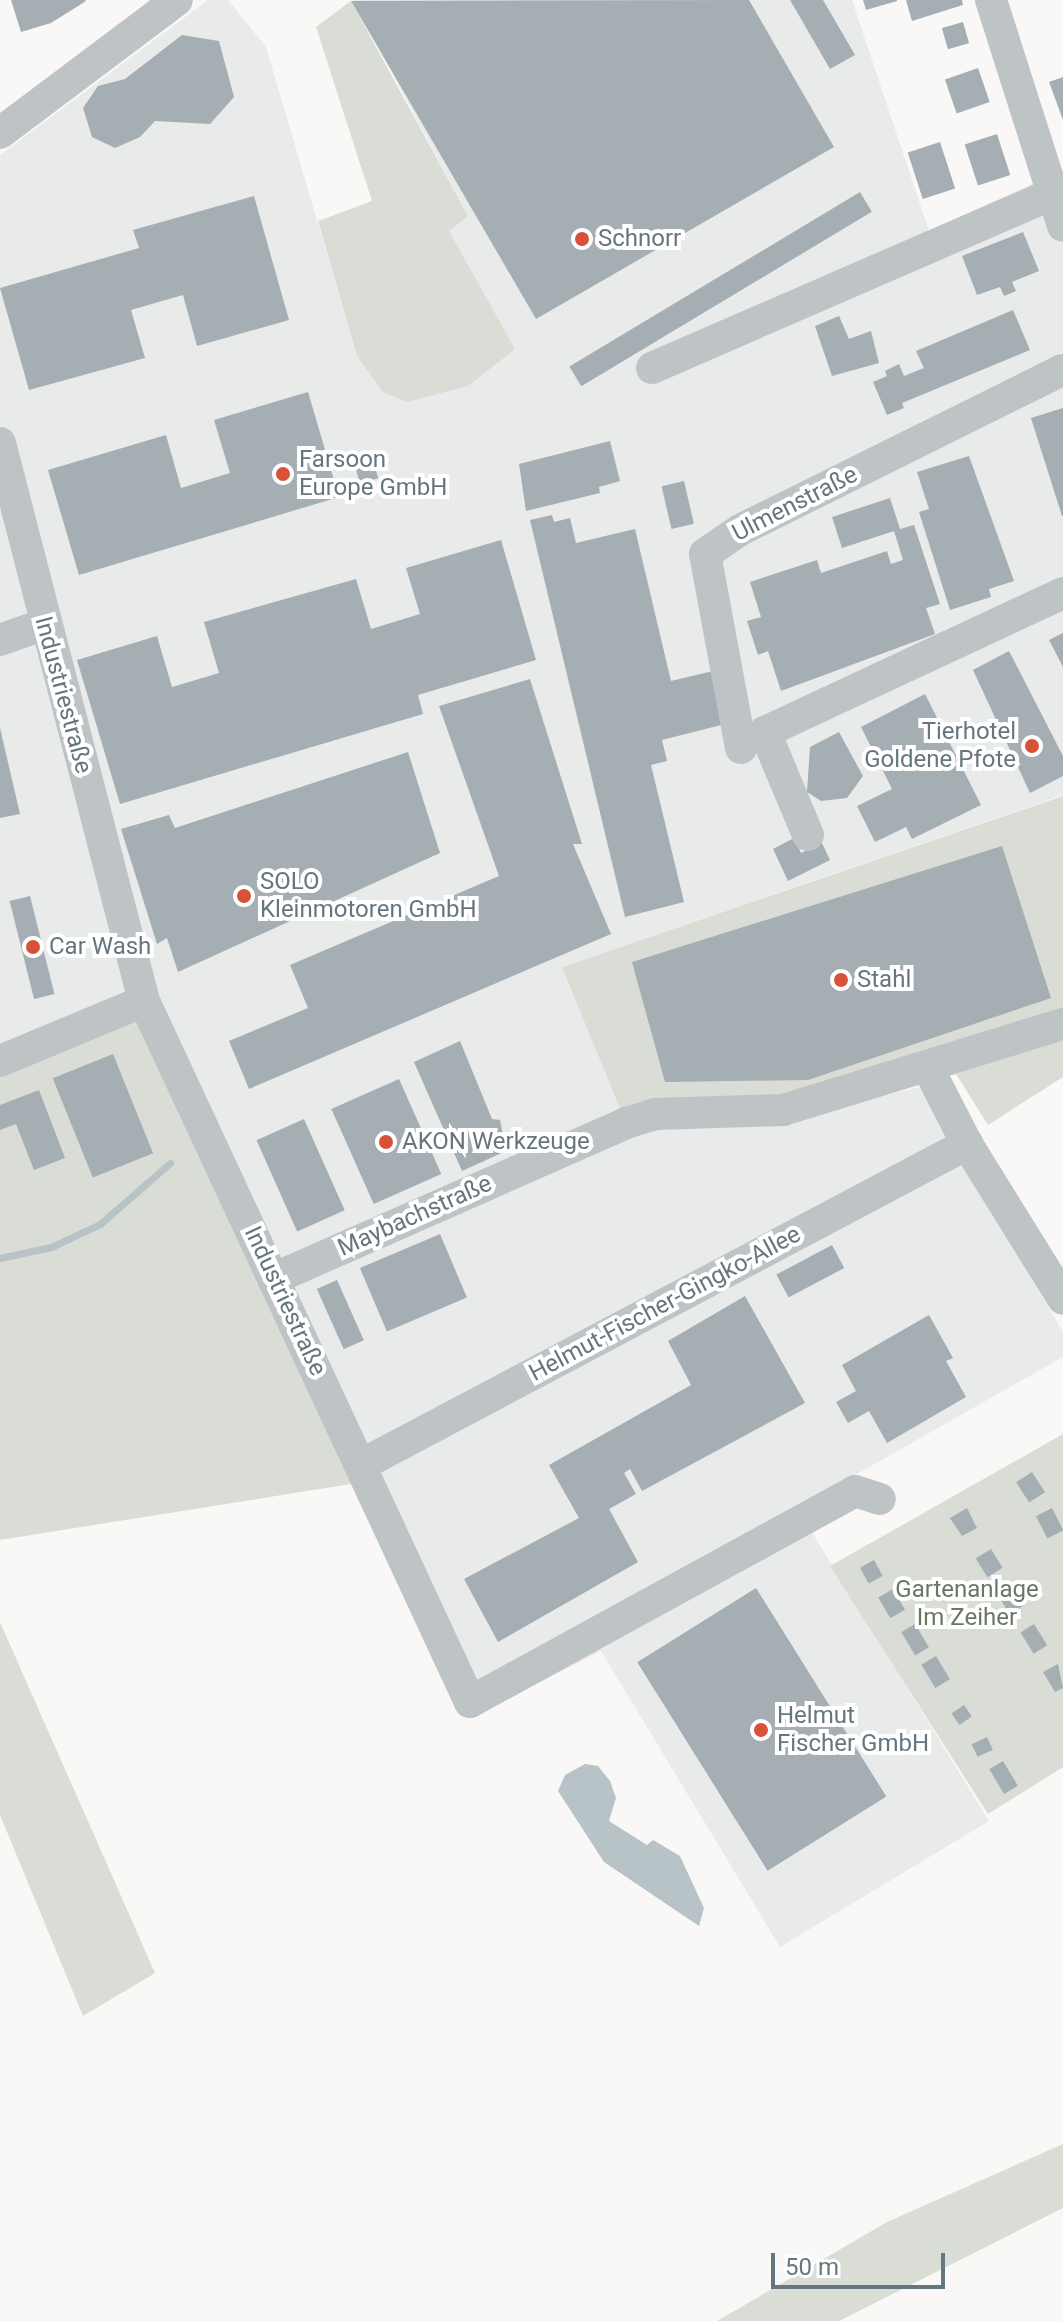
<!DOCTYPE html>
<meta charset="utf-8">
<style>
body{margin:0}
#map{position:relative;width:1063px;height:2321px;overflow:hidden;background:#f9f8f6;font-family:Roboto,sans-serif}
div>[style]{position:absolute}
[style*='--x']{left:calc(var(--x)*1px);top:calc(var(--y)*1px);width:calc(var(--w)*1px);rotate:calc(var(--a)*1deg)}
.built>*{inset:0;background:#e9eaea}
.green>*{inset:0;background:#d9ddd6}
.water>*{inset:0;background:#b7c3c7}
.stream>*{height:7px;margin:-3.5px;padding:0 3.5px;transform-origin:3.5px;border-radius:3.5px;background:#b7c3c7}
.building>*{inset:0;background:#a5aeb3;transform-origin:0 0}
.minor>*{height:32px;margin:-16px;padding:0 16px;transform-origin:16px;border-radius:16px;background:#bec3c6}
.dots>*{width:22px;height:22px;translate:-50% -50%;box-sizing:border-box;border:4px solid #fff;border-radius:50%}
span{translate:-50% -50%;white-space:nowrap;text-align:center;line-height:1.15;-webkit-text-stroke:8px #fff;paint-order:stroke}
.poi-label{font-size:24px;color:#66767f}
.left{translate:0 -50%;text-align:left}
.right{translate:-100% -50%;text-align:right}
.street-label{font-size:24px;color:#66767f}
.park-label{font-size:24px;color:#697864}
.scale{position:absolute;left:771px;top:2253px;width:174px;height:36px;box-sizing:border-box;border:4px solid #66767f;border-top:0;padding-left:10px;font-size:24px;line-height:28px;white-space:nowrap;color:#66767f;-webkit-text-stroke:6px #fff;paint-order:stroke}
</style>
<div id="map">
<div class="built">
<div style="clip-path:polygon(208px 0,228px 0,266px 47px,357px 356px,514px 349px,448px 230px,468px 216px,353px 0,852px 0,929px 231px,1063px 170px,1063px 795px,562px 967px,780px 1121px,919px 1087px,1063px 1332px,1063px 1357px,797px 1508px,989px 1821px,780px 1947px,601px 1651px,470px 1718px,351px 1484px,0 1053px,0 155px)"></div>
</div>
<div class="green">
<div style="clip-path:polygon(351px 1px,468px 216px,449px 231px,515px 349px,468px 386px,407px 402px,383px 392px,357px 356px,318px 221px,372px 201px,316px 27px)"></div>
<div style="clip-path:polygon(1063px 796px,1063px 1077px,988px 1125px,956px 1074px,780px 1121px,626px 1123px,562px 967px)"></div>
<div style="clip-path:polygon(134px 999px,351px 1484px,0 1540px,0 1053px)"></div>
<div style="clip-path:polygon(1063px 1434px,1063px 1767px,988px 1814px,830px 1566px)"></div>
<div style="clip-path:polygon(0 1622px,155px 1973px,83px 2016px,0 1815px)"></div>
<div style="clip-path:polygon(1063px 2144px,1063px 2208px,839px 2321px,717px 2321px,887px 2222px)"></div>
</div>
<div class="water">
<div style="clip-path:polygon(585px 1764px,598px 1766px,610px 1781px,616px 1798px,609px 1821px,647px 1845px,653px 1840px,680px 1856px,704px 1908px,699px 1926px,604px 1862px,558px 1791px,565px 1775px)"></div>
</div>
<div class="stream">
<div style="--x:0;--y:1258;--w:52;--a:-12.2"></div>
<div style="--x:51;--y:1247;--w:54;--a:-25.1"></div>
<div style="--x:100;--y:1224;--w:93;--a:-41.1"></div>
</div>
<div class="building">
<div style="clip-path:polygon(11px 0,85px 0,86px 1px,51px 23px,21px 32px)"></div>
<div style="clip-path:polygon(749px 0,834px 147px,536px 319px,351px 1px)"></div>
<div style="clip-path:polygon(790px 0,823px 0,855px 55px,830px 69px)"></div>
<div style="clip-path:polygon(863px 0,897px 0,897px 1px,866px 10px)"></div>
<div style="clip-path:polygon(906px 0,962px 0,963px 5px,912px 21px)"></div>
<div style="left:963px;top:22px;width:22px;height:22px;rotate:74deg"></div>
<div style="clip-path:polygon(182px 35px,219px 41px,234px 97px,210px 124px,155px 121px,140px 137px,115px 148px,92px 137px,83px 108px,98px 86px,125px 79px)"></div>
<div style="left:978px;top:68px;width:36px;height:35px;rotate:71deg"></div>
<div style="clip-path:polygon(1063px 77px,1063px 120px,1049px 82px)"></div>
<div style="left:997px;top:134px;width:43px;height:34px;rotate:72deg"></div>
<div style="left:940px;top:142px;width:49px;height:34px;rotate:72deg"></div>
<div style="left:860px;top:192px;width:23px;height:339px;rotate:59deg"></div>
<div style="clip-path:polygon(254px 196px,289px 320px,197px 346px,183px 295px,131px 310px,145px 358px,29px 390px,0 288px,139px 248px,133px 230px)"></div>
<div style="clip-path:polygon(1023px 232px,1039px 271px,1012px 282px,1016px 291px,1004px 296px,1000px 287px,977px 295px,962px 256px)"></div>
<div style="clip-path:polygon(1013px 310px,1030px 350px,902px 403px,904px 408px,887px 415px,873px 382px,887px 376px,885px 371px,899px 364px,904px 376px,924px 368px,916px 351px)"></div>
<div style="clip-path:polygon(839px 316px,849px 339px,871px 331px,879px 363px,832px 376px,815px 326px)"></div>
<div style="clip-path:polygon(308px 392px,339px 497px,79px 575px,48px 470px,166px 435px,181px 488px,230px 473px,214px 420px)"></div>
<div style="clip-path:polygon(1063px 408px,1063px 516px,1062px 516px,1031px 418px)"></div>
<div style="clip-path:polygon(610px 441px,620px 481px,599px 487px,600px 493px,526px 511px,519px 464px)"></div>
<div style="clip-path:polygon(969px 456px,1014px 581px,989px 589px,991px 597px,950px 610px,919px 512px,929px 509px,917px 472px)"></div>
<div style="left:373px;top:460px;width:19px;height:19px;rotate:74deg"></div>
<div style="left:684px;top:481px;width:44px;height:23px;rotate:77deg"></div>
<div style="clip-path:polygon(890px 498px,900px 529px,914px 525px,940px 604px,926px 608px,935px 634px,781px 691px,768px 651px,758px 655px,747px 621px,761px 617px,750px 582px,817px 560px,821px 573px,887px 551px,891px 564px,903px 560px,894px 531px,842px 548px,832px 517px)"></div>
<div style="clip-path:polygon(552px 515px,554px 522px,570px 518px,576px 543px,635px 529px,671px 681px,713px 671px,725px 724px,662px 740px,667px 761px,651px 765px,684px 902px,625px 917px,530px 520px)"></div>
<div style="clip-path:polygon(501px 540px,536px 660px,418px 695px,423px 714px,120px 804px,77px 660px,157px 636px,172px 687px,219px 673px,204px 622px,356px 579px,371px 629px,420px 614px,406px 568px)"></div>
<div style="clip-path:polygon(1063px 633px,1063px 667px,1049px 640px)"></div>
<div style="clip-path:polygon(1009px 651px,1063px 756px,1063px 776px,1030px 793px,973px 670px)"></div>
<div style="clip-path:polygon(530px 679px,582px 844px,573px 844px,611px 934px,249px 1089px,229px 1041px,308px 1008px,290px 965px,499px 876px,439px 706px)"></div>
<div style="clip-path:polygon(925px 694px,981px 805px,912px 839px,906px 827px,875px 842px,857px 806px,892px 789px,861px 727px)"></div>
<div style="clip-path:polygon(0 728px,20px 814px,0 818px)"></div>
<div style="clip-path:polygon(839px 732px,863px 776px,847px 798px,821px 801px,807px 792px,810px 747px)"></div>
<div style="clip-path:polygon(408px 752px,440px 853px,178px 972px,167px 938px,157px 944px,121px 829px,169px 815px,175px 828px)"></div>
<div style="clip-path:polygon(794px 838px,801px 853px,822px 843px,830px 860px,788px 881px,773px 849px)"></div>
<div style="clip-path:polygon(1002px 846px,1051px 998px,808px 1080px,665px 1082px,632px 962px)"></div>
<div style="left:30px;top:896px;width:101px;height:21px;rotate:76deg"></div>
<div style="clip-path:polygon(460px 1041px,492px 1119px,500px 1120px,506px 1151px,462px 1171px,414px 1062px)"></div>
<div style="left:113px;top:1054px;width:107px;height:65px;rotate:68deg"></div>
<div style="left:399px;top:1079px;width:104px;height:74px;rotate:66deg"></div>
<div style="clip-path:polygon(39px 1090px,65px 1158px,34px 1170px,16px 1124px,0 1130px,0 1105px)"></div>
<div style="left:304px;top:1119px;width:100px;height:52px;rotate:66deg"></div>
<div style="left:440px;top:1234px;width:69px;height:87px;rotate:67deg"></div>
<div style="left:832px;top:1245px;width:26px;height:63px;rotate:62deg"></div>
<div style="left:337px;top:1280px;width:66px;height:22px;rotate:66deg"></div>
<div style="clip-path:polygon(745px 1296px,805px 1403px,642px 1491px,630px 1469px,624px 1473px,636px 1494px,609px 1509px,638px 1562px,498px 1642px,464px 1579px,579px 1518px,549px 1465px,691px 1385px,668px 1341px)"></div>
<div style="clip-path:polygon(929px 1315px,953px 1358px,946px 1361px,966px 1397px,887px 1443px,869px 1411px,848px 1423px,836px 1402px,856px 1391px,842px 1365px)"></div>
<div style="left:1032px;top:1472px;width:24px;height:19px;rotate:57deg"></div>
<div style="clip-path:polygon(967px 1508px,977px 1528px,962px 1536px,950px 1518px)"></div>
<div style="left:1052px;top:1508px;width:25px;height:18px;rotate:63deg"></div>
<div style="left:991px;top:1549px;width:22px;height:18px;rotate:58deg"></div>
<div style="left:874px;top:1560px;width:18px;height:16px;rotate:61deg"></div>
<div style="left:1012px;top:1587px;width:22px;height:16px;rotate:60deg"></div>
<div style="left:756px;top:1588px;width:246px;height:140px;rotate:58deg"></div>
<div style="left:893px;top:1589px;width:24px;height:17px;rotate:60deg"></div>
<div style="left:915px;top:1624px;width:27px;height:16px;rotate:59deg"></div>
<div style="left:1034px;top:1624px;width:25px;height:16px;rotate:58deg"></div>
<div style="left:936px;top:1656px;width:27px;height:17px;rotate:59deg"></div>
<div style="clip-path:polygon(1058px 1664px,1063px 1688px,1055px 1692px,1043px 1672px)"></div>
<div style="left:964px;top:1705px;width:14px;height:15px;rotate:56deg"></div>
<div style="left:987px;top:1737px;width:14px;height:17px;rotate:65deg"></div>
<div style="left:1003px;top:1761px;width:29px;height:16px;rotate:59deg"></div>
</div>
<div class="minor">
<div style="--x:991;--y:0;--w:237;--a:72.3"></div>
<div style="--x:0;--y:133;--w:221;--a:-36.9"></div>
<div style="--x:652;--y:368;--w:448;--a:-23.5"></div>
<div style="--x:0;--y:443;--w:576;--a:75.53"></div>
<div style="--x:144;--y:1001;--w:773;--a:65.06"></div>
<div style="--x:470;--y:1702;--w:439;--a:-28.7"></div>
<div style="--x:855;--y:1491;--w:26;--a:18"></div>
<div style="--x:0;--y:640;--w:48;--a:-19.6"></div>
<div style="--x:741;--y:748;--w:197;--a:-100.5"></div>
<div style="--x:705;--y:554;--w:42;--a:-34.4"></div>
<div style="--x:740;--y:530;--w:360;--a:-26.4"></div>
<div style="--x:808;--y:835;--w:112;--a:-112.7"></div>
<div style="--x:765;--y:732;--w:329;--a:-25"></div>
<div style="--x:0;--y:1061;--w:156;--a:-22.6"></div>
<div style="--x:928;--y:1068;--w:85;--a:62.8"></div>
<div style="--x:967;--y:1144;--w:182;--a:58.2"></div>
<div style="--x:273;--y:1279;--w:386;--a:-23.8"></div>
<div style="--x:626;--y:1123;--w:30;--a:-17"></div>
<div style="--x:655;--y:1114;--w:128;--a:-1.8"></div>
<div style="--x:783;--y:1110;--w:293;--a:-17.1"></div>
<div style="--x:363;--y:1464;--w:684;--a:-27.91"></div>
</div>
<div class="dots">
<div style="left:582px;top:239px;background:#d75238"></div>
<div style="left:283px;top:474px;background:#d75238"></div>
<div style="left:1032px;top:746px;background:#d75238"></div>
<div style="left:244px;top:896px;background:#d75238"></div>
<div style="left:33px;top:947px;background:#d75238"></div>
<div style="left:841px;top:980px;background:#d75238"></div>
<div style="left:386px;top:1142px;background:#d75238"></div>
<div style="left:761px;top:1730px;background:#d75238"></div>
</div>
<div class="poi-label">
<span class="left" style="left:598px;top:239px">Schnorr</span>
<span class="left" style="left:299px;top:474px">Farsoon<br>Europe GmbH</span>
<span class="right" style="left:1016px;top:746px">Tierhotel<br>Goldene Pfote</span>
<span class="left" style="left:260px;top:896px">SOLO<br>Kleinmotoren GmbH</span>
<span class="left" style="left:49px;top:947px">Car Wash</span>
<span class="left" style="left:857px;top:980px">Stahl</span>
<span class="left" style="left:402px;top:1142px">AKON Werkzeuge</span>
<span class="left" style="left:777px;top:1730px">Helmut<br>Fischer GmbH</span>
</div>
<div class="street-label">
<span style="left:795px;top:504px;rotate:-27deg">Ulmenstraße</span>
<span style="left:63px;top:695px;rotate:75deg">Industriestraße</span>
<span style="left:415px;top:1216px;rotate:-24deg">Maybachstraße</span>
<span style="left:285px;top:1301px;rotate:65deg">Industriestraße</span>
<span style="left:665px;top:1304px;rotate:-28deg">Helmut-Fischer-Gingko-Allee</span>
</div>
<div class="park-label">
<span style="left:967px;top:1604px">Gartenanlage<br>Im Zeiher</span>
</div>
<div class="scale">50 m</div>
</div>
